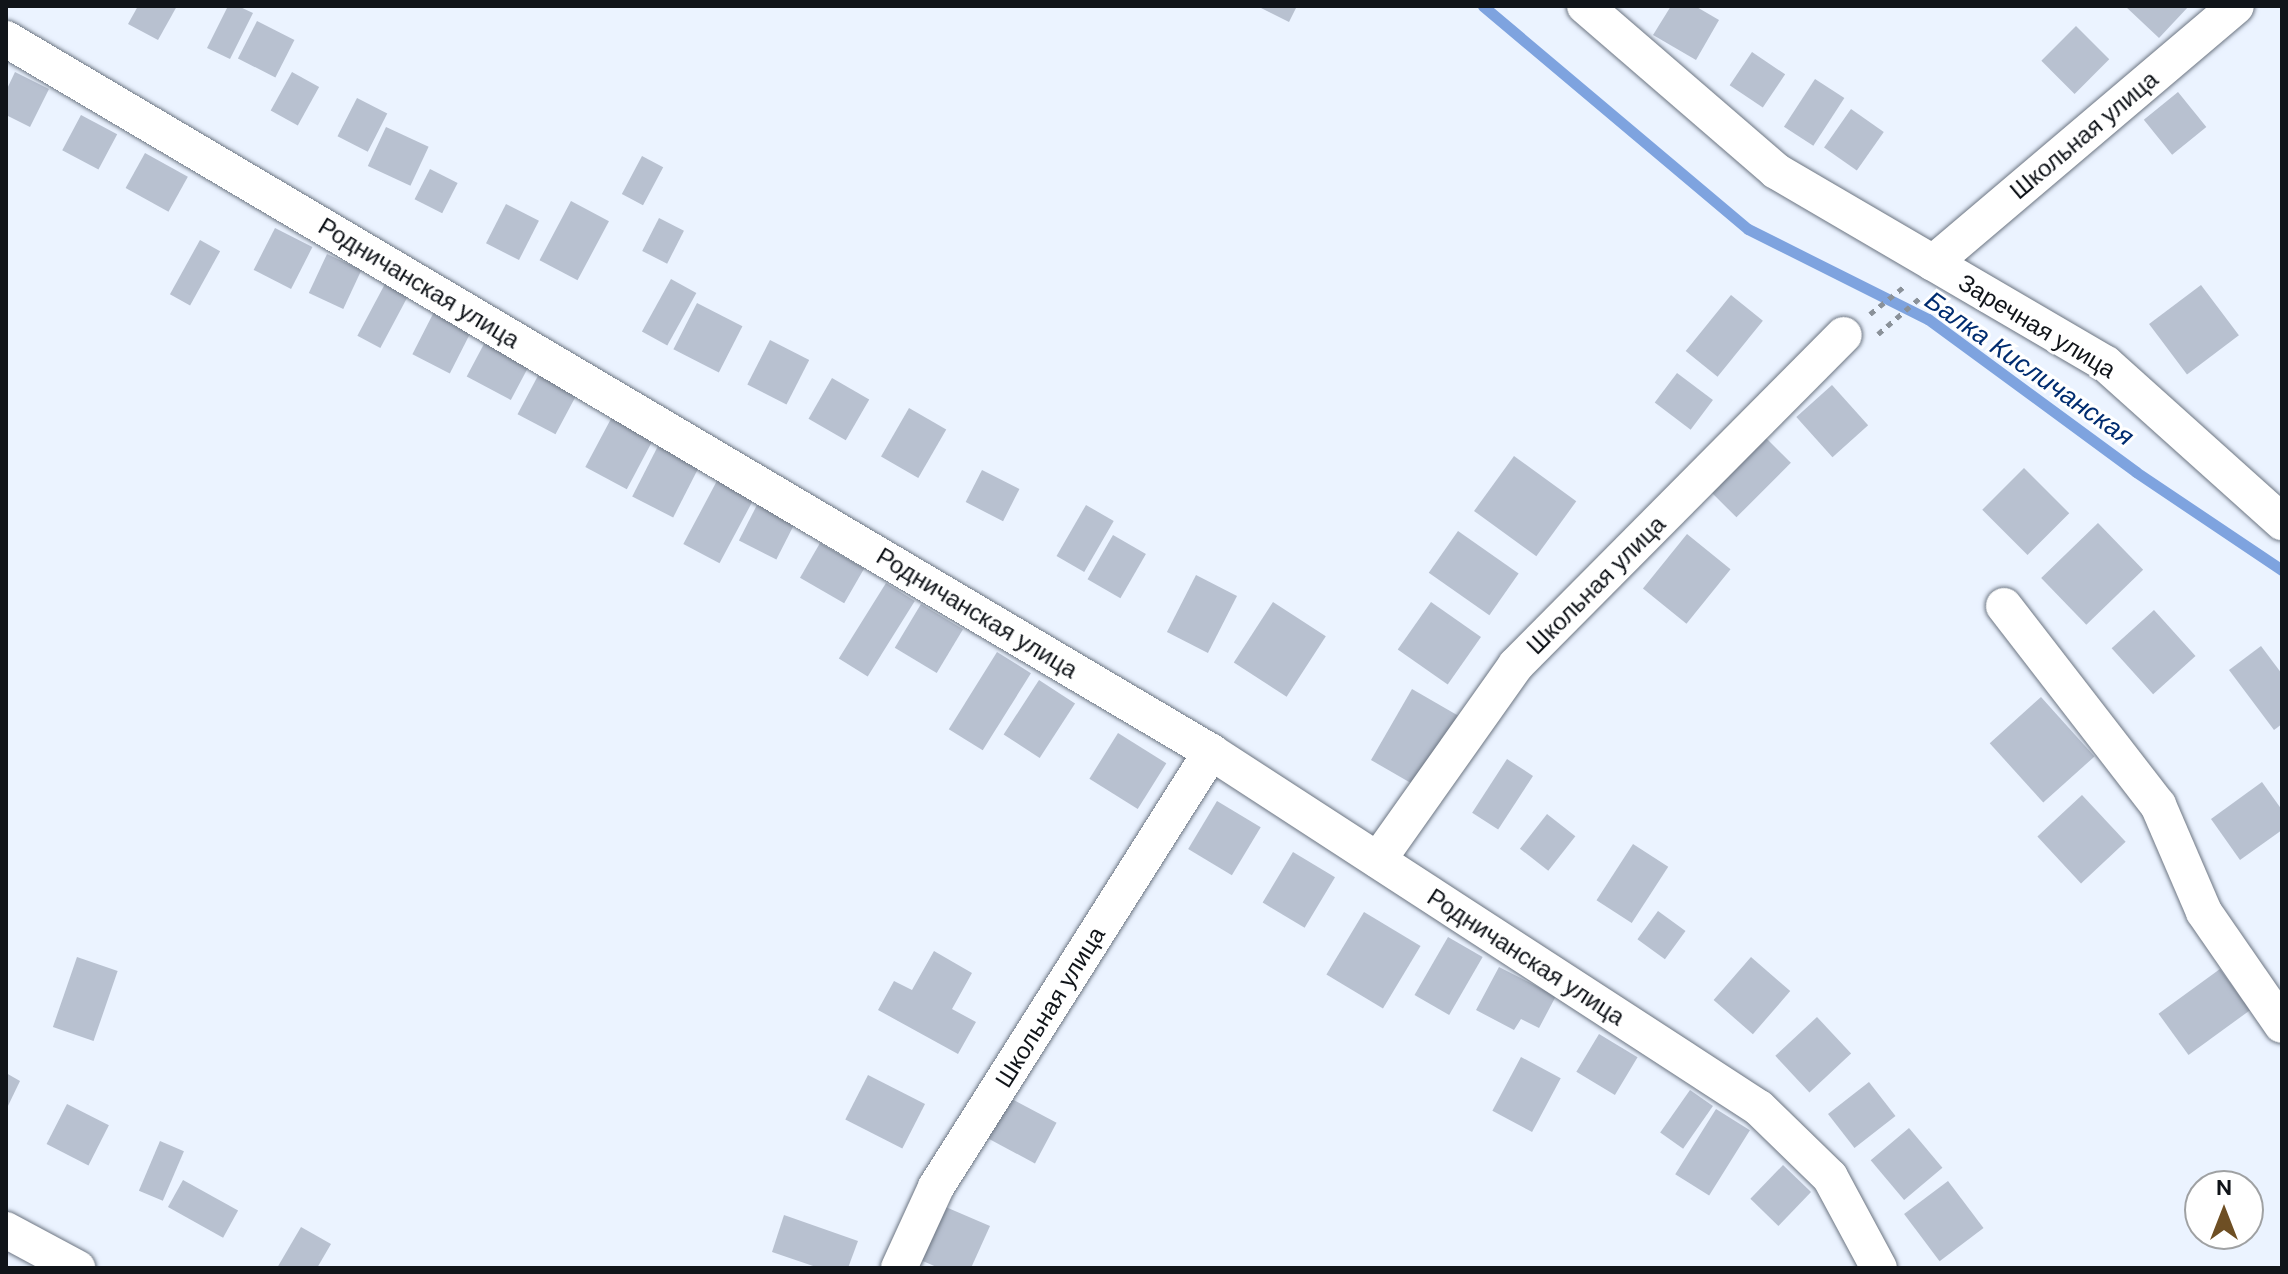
<!DOCTYPE html>
<meta charset="utf-8">
<style>
body{margin:0}
#map{position:relative;width:2288px;height:1274px;overflow:hidden;background:#ebf3ff;font-family:"DM Sans",sans-serif}
div>[style]{position:absolute}
[style*='--x']{left:calc(var(--x)*1px);top:calc(var(--y)*1px);width:calc(var(--w)*1px);rotate:calc(var(--a)*1deg)}
.stream>*{height:11px;margin:-5.5px;padding:0 5.5px;transform-origin:5.5px;border-radius:5.5px;background:#7ea3df}
.building>*{inset:0;background:#b8c1d0;transform-origin:0 0}
.path>*{height:5px;margin-top:-2.5px;transform-origin:0;background:repeating-linear-gradient(90deg,#8a9199 0 6px,transparent 0 12px)}
.roads{filter:drop-shadow(0 0 2px #6c7582) drop-shadow(0 0 2px #6c7582)}
.minor>*{height:36px;margin:-18px;padding:0 18px;transform-origin:18px;border-radius:18px;background:#fff}
span{translate:-50% -50%;white-space:nowrap;text-align:center;line-height:1.15;-webkit-text-stroke:6px #fff;paint-order:stroke}
.street-label{font-size:24px;color:#101419}
.water-label{font-size:26px;color:#002c70;font-style:italic}
.frame{position:absolute;inset:0;border:8px solid #101419;pointer-events:none}
.north{position:absolute;left:2184px;top:1170px;width:80px;height:80px;box-sizing:border-box;background:#fff;border:2px solid #9fa1a3;border-radius:50%;rotate:0deg;font-size:22px;font-weight:700;line-height:32px;text-align:center;color:#101419}
.north::after{content:'';display:block;margin:auto;width:28px;height:36px;background:#6e4f24;clip-path:polygon(50% 0,100% 100%,50% 72%,0 100%)}
</style>
<div id="map">
<div class="stream">
<div style="--x:1483;--y:6;--w:346;--a:40.1"></div>
<div style="--x:1748;--y:229;--w:201;--a:26.6"></div>
<div style="--x:1928;--y:319;--w:258;--a:36.3"></div>
<div style="--x:2136;--y:472;--w:176;--a:33.9"></div>
</div>
<div class="building">
<div style="clip-path:polygon(138px 6px,177px 6px,158px 40px,128px 24px)"></div>
<div style="clip-path:polygon(228px 6px,238px 6px,253px 13px,230px 59px,207px 48px)"></div>
<div style="clip-path:polygon(1257px 6px,1297px 6px,1289px 22px)"></div>
<div style="clip-path:polygon(1671px 6px,1695px 6px,1719px 20px,1696px 60px,1653px 35px)"></div>
<div style="clip-path:polygon(2125px 6px,2189px 6px,2159px 38px)"></div>
<div style="left:257px;top:21px;width:42px;height:42px;rotate:27deg"></div>
<div style="left:2076px;top:26px;width:47px;height:49px;rotate:45deg"></div>
<div style="left:1752px;top:52px;width:40px;height:40px;rotate:34deg"></div>
<div style="clip-path:polygon(15px 72px,49px 89px,30px 127px,6px 115px,6px 91px)"></div>
<div style="left:292px;top:72px;width:31px;height:44px;rotate:29deg"></div>
<div style="left:1815px;top:79px;width:35px;height:57px;rotate:33deg"></div>
<div style="left:2178px;top:92px;width:45px;height:44px;rotate:51deg"></div>
<div style="left:357px;top:98px;width:34px;height:43px;rotate:27deg"></div>
<div style="left:1851px;top:109px;width:40px;height:47px;rotate:35deg"></div>
<div style="left:81px;top:115px;width:41px;height:40px;rotate:28deg"></div>
<div style="left:386px;top:127px;width:47px;height:43px;rotate:25deg"></div>
<div style="left:145px;top:153px;width:49px;height:40px;rotate:29deg"></div>
<div style="left:642px;top:156px;width:24px;height:43px;rotate:28deg"></div>
<div style="left:430px;top:169px;width:31px;height:34px;rotate:27deg"></div>
<div style="left:571px;top:201px;width:43px;height:67px;rotate:28deg"></div>
<div style="left:506px;top:204px;width:37px;height:44px;rotate:27deg"></div>
<div style="left:659px;top:218px;width:28px;height:37px;rotate:27deg"></div>
<div style="left:275px;top:228px;width:42px;height:47px;rotate:27deg"></div>
<div style="left:200px;top:240px;width:23px;height:62px;rotate:29deg"></div>
<div style="left:327px;top:254px;width:38px;height:43px;rotate:25deg"></div>
<div style="left:671px;top:279px;width:29px;height:60px;rotate:29deg"></div>
<div style="left:386px;top:282px;width:26px;height:61px;rotate:28deg"></div>
<div style="left:2201px;top:285px;width:63px;height:65px;rotate:53deg"></div>
<div style="left:1731px;top:295px;width:41px;height:72px;rotate:39deg"></div>
<div style="left:697px;top:303px;width:51px;height:52px;rotate:27deg"></div>
<div style="left:436px;top:308px;width:42px;height:52px;rotate:27deg"></div>
<div style="left:770px;top:340px;width:44px;height:50px;rotate:27deg"></div>
<div style="left:485px;top:342px;width:50px;height:39px;rotate:28deg"></div>
<div style="left:541px;top:370px;width:43px;height:50px;rotate:28deg"></div>
<div style="left:1677px;top:373px;width:45px;height:37px;rotate:37deg"></div>
<div style="left:832px;top:378px;width:43px;height:47px;rotate:30deg"></div>
<div style="left:1832px;top:385px;width:54px;height:48px;rotate:48deg"></div>
<div style="left:909px;top:408px;width:43px;height:56px;rotate:30deg"></div>
<div style="left:613px;top:415px;width:47px;height:59px;rotate:28deg"></div>
<div style="left:1764px;top:436px;width:38px;height:77px;rotate:45deg"></div>
<div style="left:659px;top:444px;width:46px;height:59px;rotate:27deg"></div>
<div style="left:1514px;top:456px;width:77px;height:68px;rotate:36deg"></div>
<div style="left:2024px;top:468px;width:64px;height:59px;rotate:45deg"></div>
<div style="left:982px;top:470px;width:42px;height:36px;rotate:27deg"></div>
<div style="left:719px;top:477px;width:41px;height:76px;rotate:28deg"></div>
<div style="left:758px;top:503px;width:42px;height:42px;rotate:27deg"></div>
<div style="left:1086px;top:505px;width:32px;height:59px;rotate:30deg"></div>
<div style="left:2098px;top:523px;width:65px;height:79px;rotate:46deg"></div>
<div style="left:1458px;top:531px;width:74px;height:51px;rotate:35deg"></div>
<div style="left:1687px;top:534px;width:56px;height:70px;rotate:39deg"></div>
<div style="left:1113px;top:535px;width:38px;height:51px;rotate:30deg"></div>
<div style="left:820px;top:543px;width:51px;height:40px;rotate:30deg"></div>
<div style="left:1196px;top:575px;width:46px;height:64px;rotate:27deg"></div>
<div style="left:886px;top:583px;width:34px;height:89px;rotate:32deg"></div>
<div style="left:1273px;top:602px;width:63px;height:72px;rotate:33deg"></div>
<div style="left:1431px;top:602px;width:61px;height:58px;rotate:35deg"></div>
<div style="left:921px;top:604px;width:49px;height:51px;rotate:31deg"></div>
<div style="left:2154px;top:610px;width:62px;height:57px;rotate:48deg"></div>
<div style="clip-path:polygon(2261px 646px,2282px 674px,2282px 724px,2274px 730px,2229px 670px)"></div>
<div style="left:997px;top:652px;width:40px;height:91px;rotate:32deg"></div>
<div style="left:1039px;top:680px;width:43px;height:65px;rotate:33deg"></div>
<div style="left:1412px;top:689px;width:53px;height:82px;rotate:30deg"></div>
<div style="left:2041px;top:697px;width:80px;height:69px;rotate:48deg"></div>
<div style="left:1118px;top:733px;width:57px;height:54px;rotate:32deg"></div>
<div style="left:1507px;top:759px;width:31px;height:64px;rotate:33deg"></div>
<div style="clip-path:polygon(2262px 782px,2282px 810px,2282px 830px,2240px 860px,2211px 819px)"></div>
<div style="left:2082px;top:795px;width:64px;height:61px;rotate:47deg"></div>
<div style="left:1217px;top:801px;width:51px;height:56px;rotate:31deg"></div>
<div style="left:1547px;top:814px;width:36px;height:44px;rotate:38deg"></div>
<div style="left:1633px;top:844px;width:42px;height:67px;rotate:33deg"></div>
<div style="left:1293px;top:852px;width:49px;height:59px;rotate:31deg"></div>
<div style="left:1658px;top:911px;width:34px;height:35px;rotate:36deg"></div>
<div style="left:1364px;top:912px;width:66px;height:73px;rotate:31deg"></div>
<div style="left:1448px;top:937px;width:40px;height:67px;rotate:30deg"></div>
<div style="clip-path:polygon(934px 951px,972px 973px,952px 1009px,976px 1022px,958px 1054px,878px 1010px,894px 981px,912px 990px)"></div>
<div style="left:77px;top:957px;width:43px;height:74px;rotate:19deg"></div>
<div style="left:1751px;top:957px;width:52px;height:57px;rotate:41deg"></div>
<div style="clip-path:polygon(1499px 967px,1556px 996px,1539px 1028px,1521px 1019px,1514px 1030px,1476px 1010px)"></div>
<div style="left:2220px;top:969px;width:51px;height:76px;rotate:54deg"></div>
<div style="left:1817px;top:1017px;width:50px;height:57px;rotate:47deg"></div>
<div style="left:1599px;top:1034px;width:45px;height:44px;rotate:31deg"></div>
<div style="left:1521px;top:1057px;width:45px;height:61px;rotate:28deg"></div>
<div style="clip-path:polygon(6px 1073px,20px 1081px,6px 1110px)"></div>
<div style="left:868px;top:1075px;width:64px;height:50px;rotate:27deg"></div>
<div style="left:1869px;top:1082px;width:43px;height:52px;rotate:52deg"></div>
<div style="left:1690px;top:1090px;width:28px;height:52px;rotate:35deg"></div>
<div style="left:1008px;top:1097px;width:55px;height:46px;rotate:28deg"></div>
<div style="left:67px;top:1104px;width:47px;height:45px;rotate:27deg"></div>
<div style="left:1716px;top:1109px;width:40px;height:77px;rotate:32deg"></div>
<div style="left:1909px;top:1128px;width:52px;height:50px;rotate:50deg"></div>
<div style="left:160px;top:1141px;width:26px;height:54px;rotate:23deg"></div>
<div style="left:1783px;top:1165px;width:39px;height:47px;rotate:44deg"></div>
<div style="left:183px;top:1180px;width:63px;height:31px;rotate:29deg"></div>
<div style="left:1948px;top:1181px;width:59px;height:55px;rotate:53deg"></div>
<div style="clip-path:polygon(941px 1205px,990px 1226px,971px 1268px,939px 1268px,918px 1259px)"></div>
<div style="clip-path:polygon(784px 1215px,858px 1241px,848px 1268px,819px 1268px,772px 1252px)"></div>
<div style="clip-path:polygon(301px 1227px,331px 1244px,317px 1268px,277px 1268px)"></div>
</div>
<div class="path">
<div style="--x:1870;--y:314;--w:46;--a:-38.9"></div>
<div style="--x:1878;--y:334;--w:58;--a:-40.8"></div>
</div>
<div class="roads">
<div class="minor">
<div style="--x:1585;--y:6;--w:252;--a:40.8"></div>
<div style="--x:1776;--y:171;--w:382;--a:30.3"></div>
<div style="--x:2106;--y:364;--w:237;--a:41.9"></div>
<div style="--x:6;--y:39;--w:1400;--a:30.61"></div>
<div style="--x:1211;--y:752;--w:653;--a:33.01"></div>
<div style="--x:1759;--y:1108;--w:99;--a:44.2"></div>
<div style="--x:1830;--y:1177;--w:103;--a:61.7"></div>
<div style="--x:1933;--y:263;--w:397;--a:-40.3"></div>
<div style="--x:2004;--y:606;--w:252;--a:52.3"></div>
<div style="--x:2158;--y:805;--w:116;--a:66.7"></div>
<div style="--x:2204;--y:912;--w:137;--a:55.4"></div>
<div style="--x:1378;--y:860;--w:239;--a:-54.7"></div>
<div style="--x:1516;--y:665;--w:465;--a:-45.2"></div>
<div style="--x:6;--y:1230;--w:81;--a:28.2"></div>
<div style="--x:899;--y:1268;--w:89;--a:-65.4"></div>
<div style="--x:936;--y:1187;--w:515;--a:-57.7"></div>
</div>
</div>
<div class="street-label">
<span style="left:2084px;top:135px;rotate:-40deg">Школьная улица</span>
<span style="left:419px;top:283px;rotate:31deg">Родничанская улица</span>
<span style="left:2037px;top:326px;rotate:31deg">Заречная улица</span>
<span style="left:1596px;top:585px;rotate:-45deg">Школьная улица</span>
<span style="left:977px;top:613px;rotate:31deg">Родничанская улица</span>
<span style="left:1526px;top:957px;rotate:33deg">Родничанская улица</span>
<span style="left:1050px;top:1007px;rotate:-58deg">Школьная улица</span>
</div>
<div class="water-label">
<span style="left:2029px;top:369px;rotate:35deg">Балка Кисличанская</span>
</div>
<div class="frame"></div>
<div class="north">N</div>
</div>
